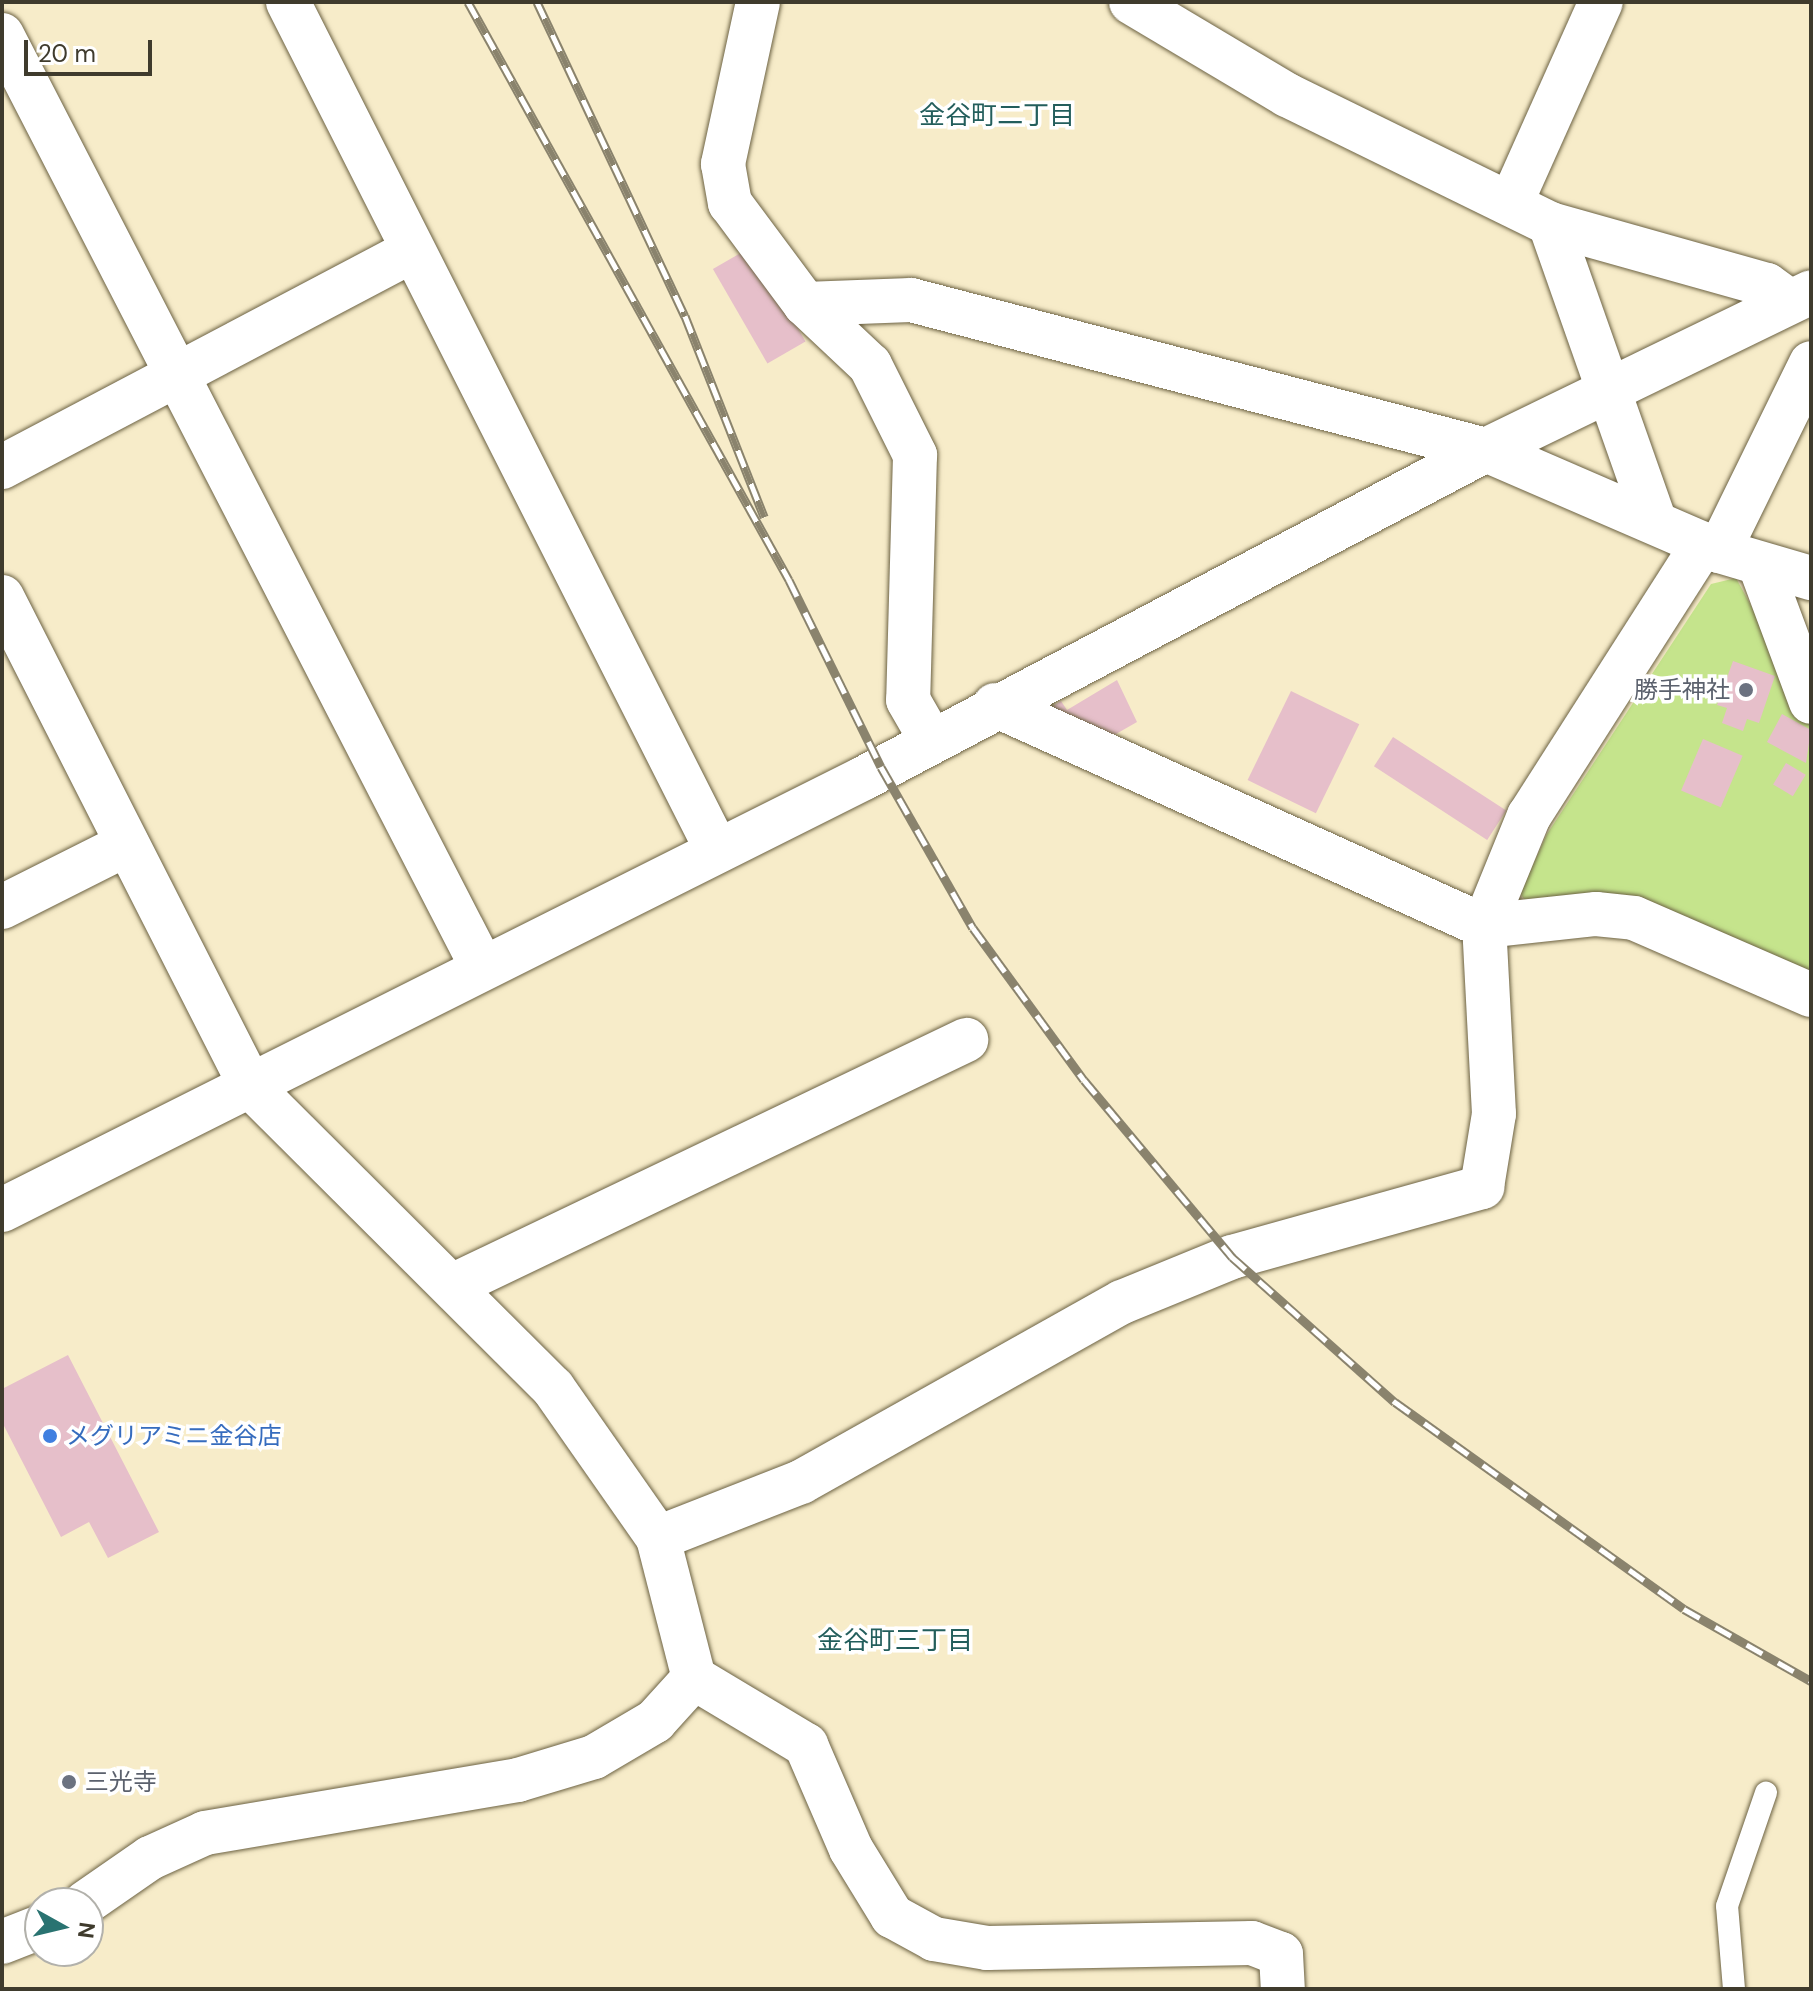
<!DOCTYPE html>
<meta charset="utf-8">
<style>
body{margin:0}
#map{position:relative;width:1813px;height:1991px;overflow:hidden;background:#f7ecc9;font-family:"DM Sans","Noto Sans JP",sans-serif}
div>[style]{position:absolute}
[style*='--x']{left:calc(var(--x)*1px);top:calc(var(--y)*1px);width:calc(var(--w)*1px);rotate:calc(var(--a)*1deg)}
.green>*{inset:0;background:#c5e48c}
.building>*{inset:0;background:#e6bfca;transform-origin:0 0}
.roads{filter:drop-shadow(0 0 2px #6c6243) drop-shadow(0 0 2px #6c6243)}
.lane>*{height:22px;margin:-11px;padding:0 11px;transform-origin:11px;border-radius:11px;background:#fff}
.street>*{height:44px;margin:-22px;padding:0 22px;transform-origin:22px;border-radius:22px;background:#fff}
.rail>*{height:9px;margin-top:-4.5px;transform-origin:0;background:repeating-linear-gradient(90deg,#fff 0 18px,#8a836d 0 36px);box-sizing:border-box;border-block:2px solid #8a836d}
.dots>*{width:22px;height:22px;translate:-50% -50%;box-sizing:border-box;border:4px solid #fff;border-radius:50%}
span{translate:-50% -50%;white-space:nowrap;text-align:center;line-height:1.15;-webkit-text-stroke:7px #fff;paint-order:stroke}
.worship-label{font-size:24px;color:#5b616d}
.right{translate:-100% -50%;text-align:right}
.left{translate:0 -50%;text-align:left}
.shop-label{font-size:24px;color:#366cbe}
.neighbourhood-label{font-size:26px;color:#235e5c}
.frame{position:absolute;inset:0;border:4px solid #3f3b2d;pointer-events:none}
.north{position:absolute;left:24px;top:1887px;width:80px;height:80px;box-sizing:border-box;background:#fff;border:2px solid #b2b1ab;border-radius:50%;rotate:98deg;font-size:22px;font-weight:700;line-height:32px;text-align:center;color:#3f3b2d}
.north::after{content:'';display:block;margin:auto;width:28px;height:36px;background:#297371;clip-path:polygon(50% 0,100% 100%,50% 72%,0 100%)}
.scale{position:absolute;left:24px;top:40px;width:128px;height:36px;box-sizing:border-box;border:4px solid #3f3b2d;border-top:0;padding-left:10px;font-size:24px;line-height:28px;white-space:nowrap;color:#3f3b2d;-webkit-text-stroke:6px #fff;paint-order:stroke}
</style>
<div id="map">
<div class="green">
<div style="clip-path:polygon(1736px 578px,1811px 716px,1811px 975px,1526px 902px,1520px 893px,1547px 834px,1711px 584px)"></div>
</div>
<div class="building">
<div style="left:751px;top:247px;width:109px;height:44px;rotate:60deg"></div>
<div style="clip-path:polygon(1733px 661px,1775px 676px,1759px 723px,1747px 719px,1743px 731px,1722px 723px,1727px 708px,1717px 705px)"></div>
<div style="clip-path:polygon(1117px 680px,1137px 722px,1109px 738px,1050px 708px,1061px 701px,1067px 710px)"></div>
<div style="left:1291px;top:691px;width:76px;height:99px;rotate:26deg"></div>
<div style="clip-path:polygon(1782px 714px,1811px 730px,1806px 763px,1767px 742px)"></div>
<div style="left:1393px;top:737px;width:135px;height:35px;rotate:33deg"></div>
<div style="left:1703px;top:739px;width:43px;height:56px;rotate:23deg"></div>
<div style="left:1786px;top:763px;width:23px;height:25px;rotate:31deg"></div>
<div style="clip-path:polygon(68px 1355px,159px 1532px,108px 1558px,89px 1522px,61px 1537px,2px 1422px,2px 1389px)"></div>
</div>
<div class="roads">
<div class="lane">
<div style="--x:1734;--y:1989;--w:83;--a:-94.8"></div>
<div style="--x:1727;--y:1906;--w:120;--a:-71"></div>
</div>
<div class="street">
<div style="--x:288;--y:2;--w:950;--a:63.17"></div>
<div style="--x:758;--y:2;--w:166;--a:102.2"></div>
<div style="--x:723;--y:164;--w:40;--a:80"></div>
<div style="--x:730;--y:203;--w:126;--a:53.4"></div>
<div style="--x:805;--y:304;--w:89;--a:43.2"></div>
<div style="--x:870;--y:365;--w:101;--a:63.4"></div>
<div style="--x:915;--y:455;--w:245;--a:91.6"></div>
<div style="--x:908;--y:700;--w:46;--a:60.1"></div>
<div style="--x:1131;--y:2;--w:182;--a:30.8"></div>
<div style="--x:1287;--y:95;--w:293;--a:26.1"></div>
<div style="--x:1550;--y:224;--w:225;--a:15.7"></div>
<div style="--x:1767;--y:285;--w:26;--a:36"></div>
<div style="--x:2;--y:35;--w:1048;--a:62.75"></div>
<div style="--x:1511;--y:203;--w:220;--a:-65.9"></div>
<div style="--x:1550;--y:224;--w:313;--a:70.6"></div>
<div style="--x:805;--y:304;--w:106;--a:-2.2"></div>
<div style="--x:911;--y:300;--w:594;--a:14.62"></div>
<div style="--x:1486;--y:450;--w:254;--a:23.4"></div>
<div style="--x:1719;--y:551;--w:96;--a:16.4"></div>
<div style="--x:2;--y:467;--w:461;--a:-27.8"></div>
<div style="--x:1719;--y:551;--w:209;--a:-63.9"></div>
<div style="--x:1760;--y:565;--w:146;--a:69.6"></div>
<div style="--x:2;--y:597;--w:550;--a:63.06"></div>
<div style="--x:251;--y:1087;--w:426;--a:44.9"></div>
<div style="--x:553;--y:1388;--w:183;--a:55"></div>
<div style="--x:658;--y:1538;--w:145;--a:75.6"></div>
<div style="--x:694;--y:1678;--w:131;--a:30.9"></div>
<div style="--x:806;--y:1745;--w:113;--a:66.6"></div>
<div style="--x:851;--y:1849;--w:79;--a:58.5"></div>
<div style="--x:892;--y:1916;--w:48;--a:28.7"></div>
<div style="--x:934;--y:1939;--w:54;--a:9.6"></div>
<div style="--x:987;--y:1948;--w:265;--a:-1.1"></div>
<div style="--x:1252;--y:1943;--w:31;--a:21"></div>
<div style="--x:1281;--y:1954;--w:35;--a:87"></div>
<div style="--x:995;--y:705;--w:537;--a:24.32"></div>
<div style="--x:1484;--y:926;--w:113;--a:-6.1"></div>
<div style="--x:1596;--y:914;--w:38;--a:6"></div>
<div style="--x:1634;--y:918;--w:193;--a:23.5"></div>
<div style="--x:2;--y:907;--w:140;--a:-26.7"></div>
<div style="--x:2;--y:1210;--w:964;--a:-26.62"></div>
<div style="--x:864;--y:778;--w:703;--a:-27.8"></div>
<div style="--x:1486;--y:450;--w:361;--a:-25.9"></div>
<div style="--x:454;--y:1285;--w:568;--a:-25.57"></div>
<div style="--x:658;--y:1538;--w:154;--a:-21.4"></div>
<div style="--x:801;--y:1482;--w:368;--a:-29.3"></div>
<div style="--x:1122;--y:1302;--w:119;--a:-22.2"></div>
<div style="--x:1232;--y:1257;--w:260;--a:-15.6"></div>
<div style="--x:1482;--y:1187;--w:74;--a:-80.7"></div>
<div style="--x:1494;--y:1114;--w:188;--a:-93"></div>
<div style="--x:1484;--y:926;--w:119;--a:-67.8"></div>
<div style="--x:1529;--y:816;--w:323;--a:-57.4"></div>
<div style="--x:85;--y:1903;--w:79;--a:-34.7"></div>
<div style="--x:150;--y:1858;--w:60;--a:-24.4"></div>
<div style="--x:205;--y:1833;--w:317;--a:-9.6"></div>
<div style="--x:518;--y:1780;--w:79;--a:-16.8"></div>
<div style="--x:594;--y:1757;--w:71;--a:-30.5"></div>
<div style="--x:655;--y:1721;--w:58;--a:-47.8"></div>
<div style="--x:2;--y:1942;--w:41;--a:-21.5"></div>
</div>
</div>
<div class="rail">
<div style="--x:468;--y:2;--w:661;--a:60.95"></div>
<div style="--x:789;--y:580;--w:208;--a:63.8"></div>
<div style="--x:881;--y:767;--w:185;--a:60.3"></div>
<div style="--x:973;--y:928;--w:188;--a:53.9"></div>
<div style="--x:1084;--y:1080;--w:231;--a:50.1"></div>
<div style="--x:1232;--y:1257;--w:218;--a:41.7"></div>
<div style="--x:1395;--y:1402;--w:355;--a:35.6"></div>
<div style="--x:1684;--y:1609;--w:146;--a:29.6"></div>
<div style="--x:537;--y:2;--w:347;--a:64.8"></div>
<div style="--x:685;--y:316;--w:216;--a:68.5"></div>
</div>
<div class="dots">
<div style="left:1746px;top:690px;background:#6b7280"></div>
<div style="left:50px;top:1436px;background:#3f7fe0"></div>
<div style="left:69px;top:1782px;background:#6b7280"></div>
</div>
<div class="worship-label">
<span class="right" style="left:1730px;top:690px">勝手神社</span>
<span class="left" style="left:85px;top:1782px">三光寺</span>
</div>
<div class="shop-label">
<span class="left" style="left:66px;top:1436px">メグリアミニ金谷店</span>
</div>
<div class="neighbourhood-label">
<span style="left:997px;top:116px">金谷町二丁目</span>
<span style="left:895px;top:1641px">金谷町三丁目</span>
</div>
<div class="frame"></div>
<div class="north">N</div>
<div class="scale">20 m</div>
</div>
